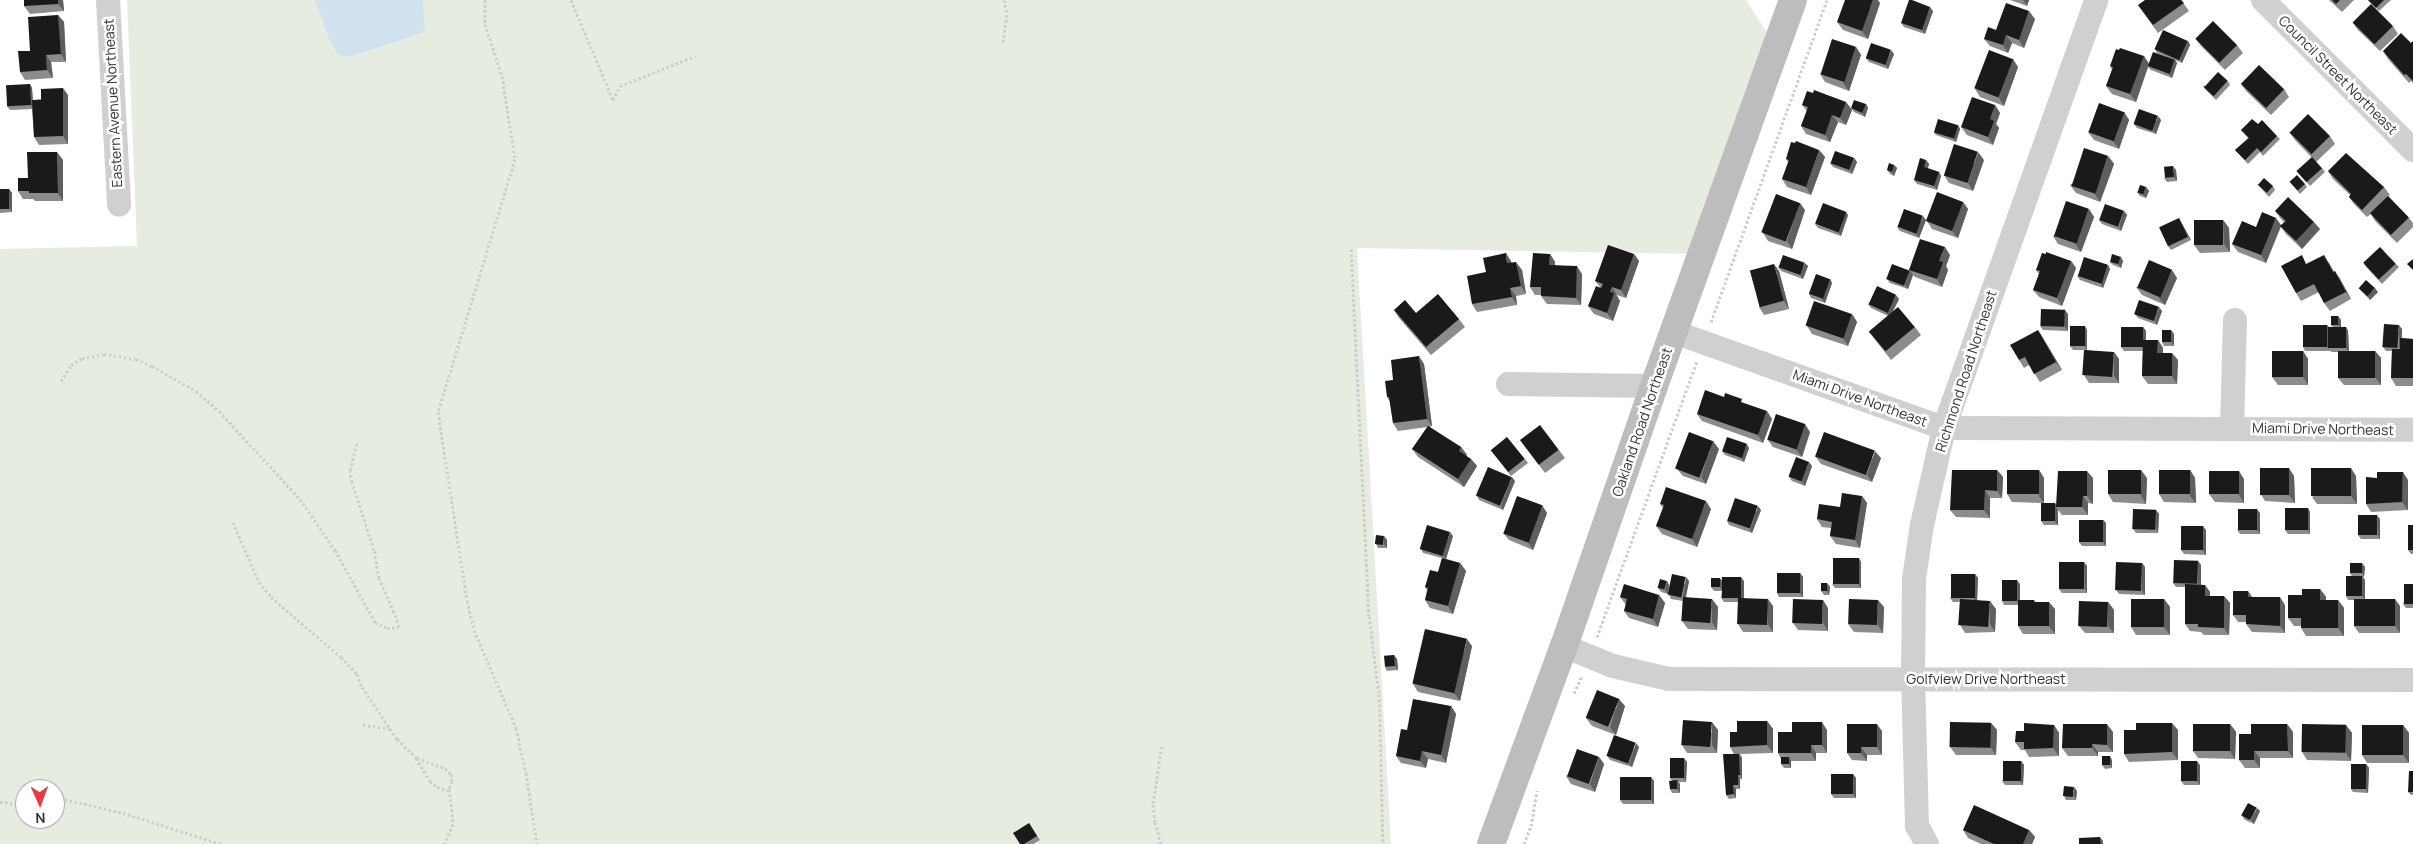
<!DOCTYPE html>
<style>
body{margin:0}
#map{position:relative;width:2413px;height:844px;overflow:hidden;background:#fff;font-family:Manrope,sans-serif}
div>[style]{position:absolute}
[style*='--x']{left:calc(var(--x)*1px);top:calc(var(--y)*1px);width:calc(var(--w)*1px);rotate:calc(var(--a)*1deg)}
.green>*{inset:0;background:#e6ecdf}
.water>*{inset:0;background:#cfe2ee}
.path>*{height:3px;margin-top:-1.5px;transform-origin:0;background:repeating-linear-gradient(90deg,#cdcdcd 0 2.5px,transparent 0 5px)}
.street>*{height:24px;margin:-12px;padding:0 12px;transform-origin:12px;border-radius:12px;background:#d0d0d0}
.secondary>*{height:28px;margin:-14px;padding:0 14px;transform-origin:14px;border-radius:14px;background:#bdbdbd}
.wall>*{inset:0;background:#8c8c8c}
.shaded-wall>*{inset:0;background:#5f5f5f}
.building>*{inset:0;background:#1a1a1a;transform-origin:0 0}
span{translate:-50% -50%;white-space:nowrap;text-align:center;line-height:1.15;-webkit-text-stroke:5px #fff;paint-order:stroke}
.street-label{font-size:14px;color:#333}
.north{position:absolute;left:15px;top:779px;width:50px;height:50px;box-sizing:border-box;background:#fff;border:1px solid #adadad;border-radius:50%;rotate:178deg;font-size:14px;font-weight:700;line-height:20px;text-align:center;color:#333}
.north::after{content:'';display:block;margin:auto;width:18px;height:22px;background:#e63946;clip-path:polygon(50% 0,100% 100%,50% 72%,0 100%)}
</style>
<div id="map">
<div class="green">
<div style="clip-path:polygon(evenodd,127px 0,1746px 0,1767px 33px,1701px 254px,1357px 248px,1391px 844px,0 844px,0 249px,137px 246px,127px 0,25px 789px,55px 789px,55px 819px,25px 819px,25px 789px)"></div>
</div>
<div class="water">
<div style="clip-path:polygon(315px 0,423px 0,425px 30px,419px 34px,348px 57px,338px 54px,329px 39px)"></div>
</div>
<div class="path">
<div style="--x:485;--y:0;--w:24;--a:90"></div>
<div style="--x:485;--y:24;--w:55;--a:71.9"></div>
<div style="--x:502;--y:76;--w:84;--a:81.1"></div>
<div style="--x:515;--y:159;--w:264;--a:106.9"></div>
<div style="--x:438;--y:412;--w:191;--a:81.3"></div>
<div style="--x:467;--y:601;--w:30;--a:76"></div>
<div style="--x:474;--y:630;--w:107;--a:66.8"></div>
<div style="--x:516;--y:728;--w:46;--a:77.5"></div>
<div style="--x:526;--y:773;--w:72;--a:81.2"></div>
<div style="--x:571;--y:0;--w:108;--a:67.2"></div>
<div style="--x:613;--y:100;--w:16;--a:-63"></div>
<div style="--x:620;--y:86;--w:81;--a:-21.8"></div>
<div style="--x:1003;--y:42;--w:30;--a:-82"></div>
<div style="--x:1007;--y:12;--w:12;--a:-104"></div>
<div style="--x:1351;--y:249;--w:367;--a:87.2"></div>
<div style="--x:1369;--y:616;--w:79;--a:82.7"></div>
<div style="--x:1379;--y:694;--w:150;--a:88.5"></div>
<div style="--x:1711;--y:322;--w:342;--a:-70.2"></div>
<div style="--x:61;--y:381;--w:19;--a:-58"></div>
<div style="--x:71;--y:365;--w:13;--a:-32"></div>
<div style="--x:82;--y:358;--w:22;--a:-10"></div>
<div style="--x:104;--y:354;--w:32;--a:9"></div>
<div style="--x:136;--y:359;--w:17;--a:24"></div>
<div style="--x:152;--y:366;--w:51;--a:29.6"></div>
<div style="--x:196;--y:391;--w:30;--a:41"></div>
<div style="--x:219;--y:411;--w:120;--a:47.4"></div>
<div style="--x:300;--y:499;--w:62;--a:55.5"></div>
<div style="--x:335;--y:550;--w:82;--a:60.9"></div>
<div style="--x:375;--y:622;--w:13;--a:27"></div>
<div style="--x:387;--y:628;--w:12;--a:-5"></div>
<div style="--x:399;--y:627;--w:16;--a:-108"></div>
<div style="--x:394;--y:612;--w:37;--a:-114"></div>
<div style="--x:379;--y:578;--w:28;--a:-100"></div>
<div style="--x:374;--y:550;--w:71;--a:-107.9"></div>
<div style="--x:352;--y:482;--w:12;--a:-99"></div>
<div style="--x:350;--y:470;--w:30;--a:-75"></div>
<div style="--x:233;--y:522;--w:65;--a:66.6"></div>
<div style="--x:259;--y:582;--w:19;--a:51"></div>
<div style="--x:271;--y:597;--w:92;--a:40.6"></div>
<div style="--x:341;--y:657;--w:23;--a:47"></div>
<div style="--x:357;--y:674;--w:14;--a:69"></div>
<div style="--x:362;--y:687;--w:63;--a:56.1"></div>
<div style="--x:397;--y:739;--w:28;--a:44"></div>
<div style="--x:417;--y:758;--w:30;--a:20"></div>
<div style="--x:445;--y:768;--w:8;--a:45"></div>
<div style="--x:451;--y:774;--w:7;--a:82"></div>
<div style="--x:452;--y:781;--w:9;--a:111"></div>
<div style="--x:449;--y:789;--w:35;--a:83"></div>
<div style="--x:453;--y:824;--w:22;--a:114"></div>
<div style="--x:1597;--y:637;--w:294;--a:-70.1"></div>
<div style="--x:1574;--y:693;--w:19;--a:-65"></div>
<div style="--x:363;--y:725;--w:27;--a:8"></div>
<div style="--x:416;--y:758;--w:27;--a:59"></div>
<div style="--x:430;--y:781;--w:9;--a:41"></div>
<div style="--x:437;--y:787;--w:14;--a:17"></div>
<div style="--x:55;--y:797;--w:70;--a:13.2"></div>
<div style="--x:123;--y:813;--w:104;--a:17.4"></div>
<div style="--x:0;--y:802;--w:19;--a:6"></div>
<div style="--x:19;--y:804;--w:7;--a:-27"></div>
<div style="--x:1161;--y:844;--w:23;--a:-105"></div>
<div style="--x:1155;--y:822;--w:19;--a:-96"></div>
<div style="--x:1153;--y:803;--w:58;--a:-81"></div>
<div style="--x:1524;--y:844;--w:19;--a:-69"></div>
<div style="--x:1531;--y:826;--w:36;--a:-80"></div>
</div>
<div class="street">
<div style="--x:108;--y:0;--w:205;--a:86.9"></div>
<div style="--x:2263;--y:0;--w:212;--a:45"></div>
<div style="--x:1674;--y:332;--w:287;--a:19.6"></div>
<div style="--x:1944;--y:428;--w:469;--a:0.2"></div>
<div style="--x:1508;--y:384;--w:146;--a:0.8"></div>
<div style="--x:2232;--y:428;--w:108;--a:-88.4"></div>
<div style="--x:1564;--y:646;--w:53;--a:22.2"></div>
<div style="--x:1613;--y:666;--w:57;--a:13.1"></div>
<div style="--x:1669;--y:679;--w:744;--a:0.08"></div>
<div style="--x:1927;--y:844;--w:21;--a:-119"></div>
<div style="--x:1917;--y:826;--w:148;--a:-91.5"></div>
<div style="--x:1913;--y:678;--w:99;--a:-89.4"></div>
<div style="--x:1914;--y:579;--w:55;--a:-81.6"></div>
<div style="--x:1922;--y:525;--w:99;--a:-77.2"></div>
<div style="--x:1944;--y:428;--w:454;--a:-70.4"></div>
</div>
<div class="secondary">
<div style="--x:1491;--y:844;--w:211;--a:-69.8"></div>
<div style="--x:1564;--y:646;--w:275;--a:-70.9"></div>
<div style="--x:1654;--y:386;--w:410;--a:-70.2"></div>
</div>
<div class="wall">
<div style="clip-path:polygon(24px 0,63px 0,64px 11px,30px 14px,24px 6px)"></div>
<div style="clip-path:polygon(2010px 0,2029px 0,2027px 6px)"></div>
<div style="clip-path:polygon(2181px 0,2189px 11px,2158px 33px,2138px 5px)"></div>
<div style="clip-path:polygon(2329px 0,2354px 0,2342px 12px)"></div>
<div style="clip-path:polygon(2368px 0,2391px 0,2379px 11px)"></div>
<div style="clip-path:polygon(1880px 3px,1868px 39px,1843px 30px,1837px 22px)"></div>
<div style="clip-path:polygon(1933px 11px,1925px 34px,1904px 27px,1901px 23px)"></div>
<div style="clip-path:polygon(58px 15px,64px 22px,66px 62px,51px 62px,53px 78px,25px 80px,20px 72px,30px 51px)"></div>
<div style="clip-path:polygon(2035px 19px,2024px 48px,2012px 43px,2008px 53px,1990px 46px,1984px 39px)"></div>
<div style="clip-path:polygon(2353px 23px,2393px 26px,2398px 34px,2380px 51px,2358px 30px)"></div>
<div style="clip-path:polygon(2196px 39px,2237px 45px,2243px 53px,2225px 70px,2201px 46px)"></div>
<div style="clip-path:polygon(2188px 41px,2190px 45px,2182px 63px,2175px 60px,2177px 63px,2172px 78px,2151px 70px,2148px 67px,2136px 102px,2112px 94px,2106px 86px,2112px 70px,2110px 66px,2144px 56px,2149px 64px,2166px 57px,2157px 53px,2155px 49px)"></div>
<div style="clip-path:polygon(2413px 41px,2413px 83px,2411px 81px,2409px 83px,2388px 59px,2383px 51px,2411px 43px)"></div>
<div style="clip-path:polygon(1856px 47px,1861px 55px,1849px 91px,1825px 82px,1820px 74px)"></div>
<div style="clip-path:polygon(1894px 54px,1888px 69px,1869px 62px,1866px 58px)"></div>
<div style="clip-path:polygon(2018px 67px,2004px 106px,1980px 97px,1975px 89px)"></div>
<div style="clip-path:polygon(2228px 81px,2230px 85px,2216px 100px,2206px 90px,2203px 86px)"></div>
<div style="clip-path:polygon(30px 84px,32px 88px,33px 100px,68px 95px,68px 144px,39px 145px,34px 137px,32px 109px,10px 110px,7px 106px)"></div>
<div style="clip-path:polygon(2241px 84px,2284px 89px,2289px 97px,2271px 115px,2246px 91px)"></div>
<div style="clip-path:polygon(1813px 93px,1846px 102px,1852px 110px,1846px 125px,1838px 122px,1830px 142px,1806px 134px,1801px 126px,1807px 111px,1802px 105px)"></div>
<div style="clip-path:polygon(1866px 104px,1868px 108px,1865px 117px,1854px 112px,1851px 108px)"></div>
<div style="clip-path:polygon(1995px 105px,2000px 113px,1996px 124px,1999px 128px,1993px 145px,1967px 135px,1961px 127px)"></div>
<div style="clip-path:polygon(2124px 112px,2129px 120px,2119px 149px,2094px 140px,2088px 132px)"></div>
<div style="clip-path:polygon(2161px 120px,2156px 134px,2137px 128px,2134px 124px)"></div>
<div style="clip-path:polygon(2258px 124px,2277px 136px,2280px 139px,2263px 156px,2260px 152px,2248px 164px,2235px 150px,2248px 138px,2241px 130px)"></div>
<div style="clip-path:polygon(1958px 125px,1960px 129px,1956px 142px,1936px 135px,1934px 132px)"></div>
<div style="clip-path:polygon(2289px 132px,2330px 136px,2335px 144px,2316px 162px,2295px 140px)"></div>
<div style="clip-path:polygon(1819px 150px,1825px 157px,1811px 195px,1787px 187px,1782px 179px,1788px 162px,1786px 159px)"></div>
<div style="clip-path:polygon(2108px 156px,2114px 164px,2100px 202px,2076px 193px,2070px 185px)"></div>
<div style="clip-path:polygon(1854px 158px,1857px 162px,1852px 174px,1833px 167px,1830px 163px)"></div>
<div style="clip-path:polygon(63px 160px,63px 201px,35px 201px,33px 199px,23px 199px,18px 191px,28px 178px)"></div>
<div style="clip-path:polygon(1926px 160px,1929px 164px,1928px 168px,1939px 172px,1941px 176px,1937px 190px,1917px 184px,1914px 180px)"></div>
<div style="clip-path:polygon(1984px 160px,1973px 191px,1949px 183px,1944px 175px)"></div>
<div style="clip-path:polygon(1894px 165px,1897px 168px,1894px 176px,1890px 174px,1887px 170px)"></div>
<div style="clip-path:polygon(2322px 168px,2325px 172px,2310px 186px,2297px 171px)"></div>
<div style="clip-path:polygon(2176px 170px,2177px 181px,2167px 182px,2164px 178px)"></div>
<div style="clip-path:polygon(2328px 171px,2384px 187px,2390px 195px,2388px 196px,2409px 218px,2413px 223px,2413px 227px,2397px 243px,2375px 221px,2371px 214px,2367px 217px,2354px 204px,2349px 197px,2350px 195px,2333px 179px)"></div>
<div style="clip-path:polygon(2290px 182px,2305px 184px,2307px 187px,2300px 194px)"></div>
<div style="clip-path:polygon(2257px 184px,2273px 186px,2275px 190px,2269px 197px)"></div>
<div style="clip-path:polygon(2146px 187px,2149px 191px,2146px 198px,2140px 196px,2137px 192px)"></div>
<div style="clip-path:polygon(0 189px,9px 189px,12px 193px,12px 212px,0 213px)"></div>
<div style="clip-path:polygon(1963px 202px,1968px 209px,1958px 238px,1932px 229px,1927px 221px)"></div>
<div style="clip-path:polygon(2089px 209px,2094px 217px,2081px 252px,2058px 244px,2053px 236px)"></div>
<div style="clip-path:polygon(1805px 210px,1792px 249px,1768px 241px,1763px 233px)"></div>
<div style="clip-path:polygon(2124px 211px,2127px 215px,2121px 231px,2102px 224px,2099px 220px)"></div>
<div style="clip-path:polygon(2275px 211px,2320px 229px,2302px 249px,2286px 234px,2281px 227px,2266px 263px,2238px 252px,2232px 244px,2256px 227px,2281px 225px,2284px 222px,2281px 219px)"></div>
<div style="clip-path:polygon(1848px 215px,1841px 236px,1818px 228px,1815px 224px)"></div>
<div style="clip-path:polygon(2179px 218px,2191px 240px,2171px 250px,2168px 246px)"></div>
<div style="clip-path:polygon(1926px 220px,1919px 238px,1900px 231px,1897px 227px)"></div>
<div style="clip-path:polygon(2223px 220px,2229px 228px,2230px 252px,2200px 253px,2194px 245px)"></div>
<div style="clip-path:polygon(1550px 254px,1555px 262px,1555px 265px,1582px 274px,1581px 305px,1547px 304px,1541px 296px,1541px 295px,1535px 295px,1530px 287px)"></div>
<div style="clip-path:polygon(1634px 254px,1639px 261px,1626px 298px,1617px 295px,1617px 296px,1620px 301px,1613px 321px,1594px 314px,1588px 306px,1600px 287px,1595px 281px)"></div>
<div style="clip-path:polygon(2046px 254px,2071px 261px,2076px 268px,2062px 306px,2039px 297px,2033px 290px,2039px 274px,2036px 270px)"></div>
<div style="clip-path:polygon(1950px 255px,1946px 266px,1948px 270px,1942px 287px,1915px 277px,1913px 275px,1908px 289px,1890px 283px,1887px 279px,1910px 271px,1909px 270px)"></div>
<div style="clip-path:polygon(1511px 261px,1511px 263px,1522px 270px,1526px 294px,1516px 296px,1517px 305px,1477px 312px,1472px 304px,1486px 272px)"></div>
<div style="clip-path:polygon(2123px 261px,2121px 268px,2113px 265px,2110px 262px)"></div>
<div style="clip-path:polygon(2329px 263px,2334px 272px,2340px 279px,2351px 299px,2330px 311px,2324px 303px,2319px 292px,2301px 301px,2296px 293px,2307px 264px)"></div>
<div style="clip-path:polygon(2364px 264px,2396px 264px,2399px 267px,2382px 284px,2367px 268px)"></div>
<div style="clip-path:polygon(2108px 265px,2110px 269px,2103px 288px,2080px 280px,2077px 276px)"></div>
<div style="clip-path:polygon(1808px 266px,1803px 279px,1781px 271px,1778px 267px)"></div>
<div style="clip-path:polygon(1779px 271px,1789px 309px,1764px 315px,1759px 307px)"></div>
<div style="clip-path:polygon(2177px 278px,2165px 305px,2142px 295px,2136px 287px)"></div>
<div style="clip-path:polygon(1830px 279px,1832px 283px,1825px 303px,1811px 298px,1809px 294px)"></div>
<div style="clip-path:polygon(2359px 288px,2378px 292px,2370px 300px,2362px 292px)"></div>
<div style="clip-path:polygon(1899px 299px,1892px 313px,1915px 327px,1921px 335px,1891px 360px,1869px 332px,1888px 316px,1871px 308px,1868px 304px)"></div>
<div style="clip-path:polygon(1394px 310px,1459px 319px,1465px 327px,1431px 355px,1399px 318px)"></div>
<div style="clip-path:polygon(2162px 311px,2157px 325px,2138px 318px,2135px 314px)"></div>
<div style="clip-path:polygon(1852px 314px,1857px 322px,1848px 346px,1812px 334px,1807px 326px)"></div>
<div style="clip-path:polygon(2068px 314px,2068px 331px,2043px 330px,2040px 326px)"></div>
<div style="clip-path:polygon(2338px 316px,2341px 320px,2341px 327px,2346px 327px,2348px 331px,2349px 351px,2375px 351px,2381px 358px,2381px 385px,2344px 385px,2338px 378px,2338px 352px,2331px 352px,2330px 350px,2330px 351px,2305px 351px,2303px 347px,2329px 328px,2333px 327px,2331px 325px)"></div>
<div style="clip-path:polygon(2143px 327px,2146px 331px,2146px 340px,2158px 340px,2163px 348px,2163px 353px,2178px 360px,2177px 384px,2148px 384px,2142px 376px,2143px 351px,2124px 351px,2121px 347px)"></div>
<div style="clip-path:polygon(2402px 329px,2402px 338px,2413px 339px,2413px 386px,2396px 386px,2391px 378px,2392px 351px,2386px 351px,2383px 347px)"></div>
<div style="clip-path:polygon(2038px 330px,2043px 338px,2062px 370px,2040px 382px,2029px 365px,2024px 368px,2019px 360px)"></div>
<div style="clip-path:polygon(2087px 330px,2087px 350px,2119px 359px,2119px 383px,2089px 383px,2084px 375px,2084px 350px,2073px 350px,2070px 346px)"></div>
<div style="clip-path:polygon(2171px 330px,2174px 334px,2174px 346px,2164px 346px,2162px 342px)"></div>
<div style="clip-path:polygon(2303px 351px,2308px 359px,2308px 385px,2278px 385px,2272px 377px)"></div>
<div style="clip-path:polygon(1424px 364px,1432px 426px,1430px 427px,1461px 447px,1467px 455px,1466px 456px,1471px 459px,1477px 466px,1464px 487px,1418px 457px,1412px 449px,1427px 427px,1398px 431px,1393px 423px,1390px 402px,1387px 397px,1393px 380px)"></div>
<div style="clip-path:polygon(1697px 414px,1772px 419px,1763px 443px,1702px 421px)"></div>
<div style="clip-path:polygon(1810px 432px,1802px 457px,1773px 447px,1767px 439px)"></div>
<div style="clip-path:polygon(1520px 440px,1559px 450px,1565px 458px,1545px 473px)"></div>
<div style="clip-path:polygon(1749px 448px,1744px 462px,1725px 455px,1722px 451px)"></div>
<div style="clip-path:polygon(1719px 449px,1706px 484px,1683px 476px,1677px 469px)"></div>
<div style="clip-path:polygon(1494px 454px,1525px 459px,1528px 463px,1511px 476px)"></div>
<div style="clip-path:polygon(1815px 456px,1881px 458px,1872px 482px,1821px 464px)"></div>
<div style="clip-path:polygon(1812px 466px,1805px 486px,1792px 481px,1789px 477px)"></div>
<div style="clip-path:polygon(1997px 470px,2003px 477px,2002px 498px,1990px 498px,1990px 518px,1956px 517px,1950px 510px)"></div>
<div style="clip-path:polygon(2039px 470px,2044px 478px,2044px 503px,2056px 505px,2093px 478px,2093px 504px,2088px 503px,2088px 515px,2062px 515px,2058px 510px,2058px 525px,2044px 525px,2041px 521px,2041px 503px,2012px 502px,2007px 494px)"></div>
<div style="clip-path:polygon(2190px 470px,2195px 478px,2196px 503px,2164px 502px,2159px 494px)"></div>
<div style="clip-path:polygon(2294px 476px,2295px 503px,2265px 501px,2260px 493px)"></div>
<div style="clip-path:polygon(2356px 476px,2357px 504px,2317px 504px,2312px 497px)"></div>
<div style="clip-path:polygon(2147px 478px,2146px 504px,2113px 502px,2108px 494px)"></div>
<div style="clip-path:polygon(2244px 479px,2244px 503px,2215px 502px,2209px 494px)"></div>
<div style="clip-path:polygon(2408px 480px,2408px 510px,2371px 512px,2366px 504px)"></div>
<div style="clip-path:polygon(1515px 481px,1503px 510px,1479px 500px,1477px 496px)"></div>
<div style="clip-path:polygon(1862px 496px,1867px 503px,1860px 548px,1836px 544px,1830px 536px,1831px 528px,1822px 527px,1817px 519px)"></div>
<div style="clip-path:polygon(1660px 504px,1711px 509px,1697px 547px,1662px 534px,1656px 526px,1663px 508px)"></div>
<div style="clip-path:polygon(2308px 508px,2310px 512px,2310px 534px,2288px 534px,2285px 530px)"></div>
<div style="clip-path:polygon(1761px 510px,1752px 533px,1729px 525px,1727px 521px)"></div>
<div style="clip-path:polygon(2156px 510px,2159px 514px,2158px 533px,2136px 533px,2133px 529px)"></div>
<div style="clip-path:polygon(1547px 513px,1533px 550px,1509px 540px,1503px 533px)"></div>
<div style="clip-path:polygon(2260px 513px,2260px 534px,2240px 534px,2237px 530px)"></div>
<div style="clip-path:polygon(2380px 519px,2380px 539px,2361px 539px,2358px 535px)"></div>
<div style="clip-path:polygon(2103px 520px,2106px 523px,2106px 546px,2082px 546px,2079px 542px)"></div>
<div style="clip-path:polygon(2413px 525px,2413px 554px,2411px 554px,2408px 550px)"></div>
<div style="clip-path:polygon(2206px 530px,2206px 555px,2184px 554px,2181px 550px)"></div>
<div style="clip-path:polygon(1384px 536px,1387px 540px,1387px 548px,1378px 548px,1376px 544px)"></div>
<div style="clip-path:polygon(1453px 536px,1446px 559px,1460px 563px,1466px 571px,1453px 614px,1430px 608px,1425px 600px,1427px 590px,1425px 587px,1438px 572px,1442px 558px,1423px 553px,1421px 549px)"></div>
<div style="clip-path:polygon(2198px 561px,2201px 565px,2201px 585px,2205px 585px,2210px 592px,2210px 596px,2224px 596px,2230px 603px,2229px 635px,2204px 635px,2201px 632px,2190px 631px,2185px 624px,2185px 587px,2176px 587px,2173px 583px)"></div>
<div style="clip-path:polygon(1861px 562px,1861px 588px,1835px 588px,1832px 584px)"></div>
<div style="clip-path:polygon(2084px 562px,2087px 566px,2087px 593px,2062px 593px,2059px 589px)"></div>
<div style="clip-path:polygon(2142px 563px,2145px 567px,2145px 595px,2119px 594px,2116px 590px)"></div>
<div style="clip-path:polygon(2365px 567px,2364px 577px,2363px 577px,2365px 580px,2365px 599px,2400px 606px,2400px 633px,2359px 633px,2354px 626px,2354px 600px,2348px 600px,2346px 596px,2352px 576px,2350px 573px)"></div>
<div style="clip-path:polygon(1800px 573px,1803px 577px,1803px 597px,1779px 597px,1777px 593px)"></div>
<div style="clip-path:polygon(1975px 574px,1978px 578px,1977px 600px,1996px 609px,1995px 632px,1965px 633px,1960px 625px,1960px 602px,1953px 602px,1950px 598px)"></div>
<div style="clip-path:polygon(1722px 580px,1744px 581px,1744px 598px,1773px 606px,1773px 632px,1743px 632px,1738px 624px,1738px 602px,1724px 602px,1721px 598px,1722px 591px,1714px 591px,1711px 587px)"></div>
<div style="clip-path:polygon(1667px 581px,1669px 585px,1668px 594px,1661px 592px,1658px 588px)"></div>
<div style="clip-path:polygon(1689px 581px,1686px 597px,1718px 607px,1717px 630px,1688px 629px,1682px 621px,1683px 601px,1671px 599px,1669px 595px)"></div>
<div style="clip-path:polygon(1827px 583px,1830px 587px,1829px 595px,1824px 595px,1821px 591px)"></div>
<div style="clip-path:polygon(2020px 584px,2020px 600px,2034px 600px,2036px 602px,2055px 609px,2055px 634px,2023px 634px,2018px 626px,2018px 605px,2004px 605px,2002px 601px)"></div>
<div style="clip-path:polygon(2413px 584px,2413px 608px,2406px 608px,2403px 604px)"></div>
<div style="clip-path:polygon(2320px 589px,2326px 597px,2326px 600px,2338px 600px,2344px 608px,2344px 636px,2306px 636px,2301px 628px,2301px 626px,2294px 626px,2288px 618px,2302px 595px)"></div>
<div style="clip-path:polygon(2248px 591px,2252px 597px,2285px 605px,2285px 633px,2252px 632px,2246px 624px,2246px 622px,2238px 622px,2233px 615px)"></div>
<div style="clip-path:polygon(1659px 595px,1665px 603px,1658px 627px,1629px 618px,1624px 611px,1626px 605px,1620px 597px)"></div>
<div style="clip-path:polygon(2164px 599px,2170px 607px,2170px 635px,2136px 635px,2131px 627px)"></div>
<div style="clip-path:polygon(2108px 602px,2114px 610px,2114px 633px,2085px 633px,2079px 626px)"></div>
<div style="clip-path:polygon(1884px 607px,1883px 633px,1854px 632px,1848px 624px)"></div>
<div style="clip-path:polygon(1828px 608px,1828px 631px,1798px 630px,1793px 623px)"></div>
<div style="clip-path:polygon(1472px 646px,1460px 701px,1418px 692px,1413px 684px)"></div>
<div style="clip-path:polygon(1394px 655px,1397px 659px,1398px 670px,1387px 671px,1385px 667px)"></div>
<div style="clip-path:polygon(1451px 706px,1456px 714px,1446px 763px,1428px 759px,1426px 768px,1401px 763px,1396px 756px,1407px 730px)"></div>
<div style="clip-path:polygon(1625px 706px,1616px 735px,1592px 726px,1586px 718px)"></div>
<div style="clip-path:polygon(1767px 721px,1773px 729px,1773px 753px,1740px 754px,1742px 758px,1742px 779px,1740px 779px,1740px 789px,1736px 789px,1736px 798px,1729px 799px,1726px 795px,1734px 754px,1730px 747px,1737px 732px)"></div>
<div style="clip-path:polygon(1991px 723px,1997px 730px,1996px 755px,1956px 755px,1950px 747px)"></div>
<div style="clip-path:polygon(2230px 724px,2236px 732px,2235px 759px,2198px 758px,2193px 751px)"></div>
<div style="clip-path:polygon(2287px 724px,2293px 732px,2293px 758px,2260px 758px,2260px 768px,2245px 768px,2239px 760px,2251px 734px)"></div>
<div style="clip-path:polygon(2054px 725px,2059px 733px,2059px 756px,2029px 757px,2025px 750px,2021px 750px,2015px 742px,2024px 731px)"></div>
<div style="clip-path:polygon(2346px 725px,2352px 733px,2351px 761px,2307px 760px,2302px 752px)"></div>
<div style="clip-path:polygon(2403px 725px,2409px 733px,2409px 763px,2367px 763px,2362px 755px)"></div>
<div style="clip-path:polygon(1718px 730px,1717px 753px,1687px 753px,1682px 745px)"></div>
<div style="clip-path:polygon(1827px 730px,1827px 753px,1816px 753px,1816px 761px,1791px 761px,1791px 768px,1784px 768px,1781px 764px,1781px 759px,1778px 753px,1792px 732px)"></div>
<div style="clip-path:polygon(2178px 730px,2178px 760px,2129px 762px,2124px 754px)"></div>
<div style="clip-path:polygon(1882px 731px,1882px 755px,1867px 755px,1867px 761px,1852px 760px,1847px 753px)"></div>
<div style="clip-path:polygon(2113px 732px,2113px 752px,2098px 752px,2098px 756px,2068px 756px,2062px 748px)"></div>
<div style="clip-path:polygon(1639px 747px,1632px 767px,1610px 760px,1607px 756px)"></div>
<div style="clip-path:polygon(1599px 757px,1604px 764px,1595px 792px,1571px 784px,1566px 776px)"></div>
<div style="clip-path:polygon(2112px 760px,2112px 768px,2105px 769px,2102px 765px)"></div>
<div style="clip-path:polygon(2021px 761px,2024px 765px,2023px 785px,2005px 785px,2002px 781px)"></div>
<div style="clip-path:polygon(1687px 762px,1686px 782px,1678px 782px,1680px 784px,1680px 793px,1672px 793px,1670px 789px,1672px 781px,1670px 778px)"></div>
<div style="clip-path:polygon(2366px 764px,2369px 768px,2368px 793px,2353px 792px,2351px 789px)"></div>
<div style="clip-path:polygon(2200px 765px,2200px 785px,2184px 785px,2181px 781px)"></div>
<div style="clip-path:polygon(2413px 771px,2413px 795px,2411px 795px,2408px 792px)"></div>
<div style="clip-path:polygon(1853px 774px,1856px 778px,1856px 798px,1834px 798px,1831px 794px)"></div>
<div style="clip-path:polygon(1651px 777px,1654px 781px,1654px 804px,1623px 804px,1620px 800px)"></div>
<div style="clip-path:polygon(2077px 791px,2076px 800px,2066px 800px,2064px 796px)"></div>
<div style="clip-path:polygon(2260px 811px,2254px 824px,2245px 820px,2242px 816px)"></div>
<div style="clip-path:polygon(1029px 823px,1040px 840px,1033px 844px,1020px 844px)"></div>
<div style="clip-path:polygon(1963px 830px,2029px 830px,2035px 837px,2032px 844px,1981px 844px,1968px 838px)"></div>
</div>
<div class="shaded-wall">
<div style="clip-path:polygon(58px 0,63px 0,64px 11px,58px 4px)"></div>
<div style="clip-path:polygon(1873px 0,1878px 0,1880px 3px,1868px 39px,1862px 31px)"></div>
<div style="clip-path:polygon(2023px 0,2029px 0,2027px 6px)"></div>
<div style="clip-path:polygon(1930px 7px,1933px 11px,1925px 34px,1922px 30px)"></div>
<div style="clip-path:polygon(2029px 11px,2035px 19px,2024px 48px,2019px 40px)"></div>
<div style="clip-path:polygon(58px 15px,64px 22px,66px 62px,61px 54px)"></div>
<div style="clip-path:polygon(2006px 35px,2012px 43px,2008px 53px,2003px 45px)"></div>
<div style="clip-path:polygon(2188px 41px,2190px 45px,2182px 63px,2180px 59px)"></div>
<div style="clip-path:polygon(1856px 47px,1861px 55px,1849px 91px,1843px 83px)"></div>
<div style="clip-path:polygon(1891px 50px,1894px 54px,1888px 69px,1886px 65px)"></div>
<div style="clip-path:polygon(46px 55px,51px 62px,53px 78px,47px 70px)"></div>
<div style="clip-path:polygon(2144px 56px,2149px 64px,2136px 102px,2130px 94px)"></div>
<div style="clip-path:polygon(2013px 59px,2018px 67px,2004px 106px,1999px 98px)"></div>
<div style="clip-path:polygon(2175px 60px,2177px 63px,2172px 78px,2169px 74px)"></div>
<div style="clip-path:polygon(30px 84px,32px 88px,33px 109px,31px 105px)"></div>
<div style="clip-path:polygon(63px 88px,68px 95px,68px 144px,63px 136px)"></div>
<div style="clip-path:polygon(1846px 102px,1852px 110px,1846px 125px,1840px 118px)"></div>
<div style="clip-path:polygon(1866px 104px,1868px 108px,1865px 117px,1862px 113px)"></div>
<div style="clip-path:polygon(1995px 105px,2000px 113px,1996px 124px,1999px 128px,1993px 145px,1988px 137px,1990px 119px)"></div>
<div style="clip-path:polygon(2124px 112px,2129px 120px,2119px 149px,2113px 141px)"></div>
<div style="clip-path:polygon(1832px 115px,1838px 122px,1830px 142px,1825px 135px)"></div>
<div style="clip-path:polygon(2158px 116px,2161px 120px,2156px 134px,2153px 131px)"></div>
<div style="clip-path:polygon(1958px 125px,1960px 129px,1956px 142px,1953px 138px)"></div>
<div style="clip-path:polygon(1819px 150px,1825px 157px,1811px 195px,1806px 187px)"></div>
<div style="clip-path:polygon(57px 152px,63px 160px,63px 201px,58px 193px)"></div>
<div style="clip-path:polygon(1978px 152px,1984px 160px,1973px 191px,1968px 183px)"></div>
<div style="clip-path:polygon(2108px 156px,2114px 164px,2100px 202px,2095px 194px)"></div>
<div style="clip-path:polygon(1854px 158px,1857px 162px,1852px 174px,1850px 170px)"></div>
<div style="clip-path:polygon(1926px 160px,1929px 164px,1927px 171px,1924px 167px)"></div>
<div style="clip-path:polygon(1894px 165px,1897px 168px,1894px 176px,1892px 172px)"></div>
<div style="clip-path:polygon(2173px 166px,2176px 170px,2177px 181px,2174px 177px)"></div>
<div style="clip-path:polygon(1939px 172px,1941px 176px,1937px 190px,1934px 186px)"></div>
<div style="clip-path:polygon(2146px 187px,2149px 191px,2146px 198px,2143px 194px)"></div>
<div style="clip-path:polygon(9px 189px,12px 193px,12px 212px,9px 208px)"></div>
<div style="clip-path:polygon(1963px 202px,1968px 209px,1958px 238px,1952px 231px)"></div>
<div style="clip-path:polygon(1800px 203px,1805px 210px,1792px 249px,1787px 241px)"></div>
<div style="clip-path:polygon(2089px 209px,2094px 217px,2081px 252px,2076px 245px)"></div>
<div style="clip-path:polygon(2124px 211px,2127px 215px,2121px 231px,2119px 227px)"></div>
<div style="clip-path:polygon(1846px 212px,1848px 215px,1841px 236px,1838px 232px)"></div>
<div style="clip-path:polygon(1923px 216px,1926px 220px,1919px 238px,1916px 234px)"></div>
<div style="clip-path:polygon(2179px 218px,2181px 222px,2191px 240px,2188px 237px)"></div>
<div style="clip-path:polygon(2276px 218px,2281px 225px,2266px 263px,2261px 255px)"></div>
<div style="clip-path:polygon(2223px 220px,2229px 228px,2230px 252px,2224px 244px)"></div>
<div style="clip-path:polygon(2314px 222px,2320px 229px,2302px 249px,2296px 241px)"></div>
<div style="clip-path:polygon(1945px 247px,1950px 255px,1946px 266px,1948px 270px,1942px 287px,1937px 279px,1939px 261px)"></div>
<div style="clip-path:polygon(1506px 253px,1511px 261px,1513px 271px,1507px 263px)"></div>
<div style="clip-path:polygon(1550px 254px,1555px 262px,1555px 273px,1549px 265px)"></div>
<div style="clip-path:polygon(1634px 254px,1639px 261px,1626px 298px,1621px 290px)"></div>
<div style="clip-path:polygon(2324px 255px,2329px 263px,2338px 280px,2333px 272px)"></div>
<div style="clip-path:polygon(2121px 257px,2123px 261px,2121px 268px,2118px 264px)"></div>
<div style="clip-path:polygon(2071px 261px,2076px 268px,2062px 306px,2057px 298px)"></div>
<div style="clip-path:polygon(1516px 262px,1522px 270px,1526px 294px,1521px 286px)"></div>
<div style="clip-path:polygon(1805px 263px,1808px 266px,1803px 279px,1800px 275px)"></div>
<div style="clip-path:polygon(1774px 264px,1779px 271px,1789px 309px,1784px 301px)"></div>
<div style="clip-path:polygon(2108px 265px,2110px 269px,2103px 288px,2101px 284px)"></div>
<div style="clip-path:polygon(1577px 266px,1582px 274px,1581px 305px,1576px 298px)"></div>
<div style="clip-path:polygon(2172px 270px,2177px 278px,2165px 305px,2159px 298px)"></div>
<div style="clip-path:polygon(1910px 271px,1913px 275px,1908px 289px,1905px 285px)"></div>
<div style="clip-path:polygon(2335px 271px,2340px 279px,2351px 299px,2346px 292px)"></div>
<div style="clip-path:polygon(1830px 279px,1832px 283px,1825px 303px,1822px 299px)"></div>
<div style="clip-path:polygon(1612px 287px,1620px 301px,1613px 321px,1607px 313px)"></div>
<div style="clip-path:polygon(1510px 288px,1516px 296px,1517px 305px,1512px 297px)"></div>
<div style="clip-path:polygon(2375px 288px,2378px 292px,2370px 300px,2368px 296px)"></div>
<div style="clip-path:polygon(1896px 295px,1899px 299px,1890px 317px,1887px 313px)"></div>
<div style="clip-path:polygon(2159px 307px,2162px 311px,2157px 325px,2155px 321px)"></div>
<div style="clip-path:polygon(2065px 310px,2068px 314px,2068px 331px,2065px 327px)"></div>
<div style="clip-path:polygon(1852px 314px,1857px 322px,1848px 346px,1843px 338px)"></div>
<div style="clip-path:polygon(2338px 316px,2341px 320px,2341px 329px,2338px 325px)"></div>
<div style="clip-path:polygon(2327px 325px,2330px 328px,2328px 348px,2330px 351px,2327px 347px)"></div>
<div style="clip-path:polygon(2399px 325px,2402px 329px,2401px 351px,2399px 347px)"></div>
<div style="clip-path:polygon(2085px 326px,2087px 330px,2087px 350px,2085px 346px)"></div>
<div style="clip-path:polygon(2143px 327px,2146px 331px,2145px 351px,2143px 347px)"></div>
<div style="clip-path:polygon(2346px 327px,2348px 331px,2349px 352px,2346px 348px)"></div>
<div style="clip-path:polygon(2038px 330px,2043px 338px,2062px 370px,2056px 362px)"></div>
<div style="clip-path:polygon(2171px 330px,2174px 334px,2174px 346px,2171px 342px)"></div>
<div style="clip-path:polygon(2158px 340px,2163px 348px,2163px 360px,2157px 353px)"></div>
<div style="clip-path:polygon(2303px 351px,2308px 359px,2308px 385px,2303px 377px)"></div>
<div style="clip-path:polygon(2375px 351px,2381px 358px,2381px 385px,2375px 377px)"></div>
<div style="clip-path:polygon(2114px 352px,2119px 359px,2119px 383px,2114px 376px)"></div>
<div style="clip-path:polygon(2172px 353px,2178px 360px,2177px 384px,2172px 376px)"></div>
<div style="clip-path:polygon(1419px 356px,1424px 364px,1432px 426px,1427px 419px)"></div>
<div style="clip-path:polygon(1767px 411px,1772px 419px,1763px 443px,1758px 435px)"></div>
<div style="clip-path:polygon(1805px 424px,1810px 432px,1802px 457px,1796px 449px)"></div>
<div style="clip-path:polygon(1713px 441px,1719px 449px,1706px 484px,1701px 477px)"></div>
<div style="clip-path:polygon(1747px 444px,1749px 448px,1744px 462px,1741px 458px)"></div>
<div style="clip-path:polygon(1461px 447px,1467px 455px,1464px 459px,1459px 451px)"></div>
<div style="clip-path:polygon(1875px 451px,1881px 458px,1872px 482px,1867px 475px)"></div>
<div style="clip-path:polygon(1471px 459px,1477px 466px,1464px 487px,1458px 479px)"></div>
<div style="clip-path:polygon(1809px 462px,1812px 466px,1805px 486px,1802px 482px)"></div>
<div style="clip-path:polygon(2289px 468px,2294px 476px,2295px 503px,2289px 495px)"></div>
<div style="clip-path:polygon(2351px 468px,2356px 476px,2357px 504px,2351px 496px)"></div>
<div style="clip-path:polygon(1997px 470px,2003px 477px,2002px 498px,1997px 491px)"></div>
<div style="clip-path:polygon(2039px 470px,2044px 478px,2044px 503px,2039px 496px)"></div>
<div style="clip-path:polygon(2141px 470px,2147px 478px,2146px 504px,2141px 496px)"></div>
<div style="clip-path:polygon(2190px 470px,2195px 478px,2196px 503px,2190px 496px)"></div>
<div style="clip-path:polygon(2087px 471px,2093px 478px,2093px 504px,2087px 496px)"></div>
<div style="clip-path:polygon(2239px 471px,2244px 479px,2244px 503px,2239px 495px)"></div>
<div style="clip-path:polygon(2403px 472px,2408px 480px,2408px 510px,2402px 502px)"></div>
<div style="clip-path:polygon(1512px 477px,1515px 481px,1503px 510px,1501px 506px)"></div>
<div style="clip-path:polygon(1985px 490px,1990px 498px,1990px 518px,1984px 510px)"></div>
<div style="clip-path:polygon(1862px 496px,1867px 503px,1860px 548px,1855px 540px)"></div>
<div style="clip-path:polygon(2083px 496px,2088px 503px,2088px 515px,2082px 507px)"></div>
<div style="clip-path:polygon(1706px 501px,1711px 509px,1697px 547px,1692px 539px)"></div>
<div style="clip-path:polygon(2055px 503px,2058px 507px,2056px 507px,2058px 510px,2058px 525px,2055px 522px)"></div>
<div style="clip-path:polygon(1542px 505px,1547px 513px,1533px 550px,1528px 542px)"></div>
<div style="clip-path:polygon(1758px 506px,1761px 510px,1752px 533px,1750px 530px)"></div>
<div style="clip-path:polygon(2308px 508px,2310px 512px,2310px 534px,2308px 530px)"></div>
<div style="clip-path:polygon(2257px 509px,2260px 513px,2260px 534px,2257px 530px)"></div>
<div style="clip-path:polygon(2156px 510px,2159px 514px,2158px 533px,2156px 529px)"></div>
<div style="clip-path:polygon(2377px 515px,2380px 519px,2380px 539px,2378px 535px)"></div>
<div style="clip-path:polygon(2103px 520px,2106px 523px,2106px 546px,2103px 542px)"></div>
<div style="clip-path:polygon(2203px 526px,2206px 530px,2206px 555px,2203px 551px)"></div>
<div style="clip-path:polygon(1450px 532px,1453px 536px,1446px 559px,1443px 556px)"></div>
<div style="clip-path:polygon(1384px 536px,1387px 540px,1387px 548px,1384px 544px)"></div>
<div style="clip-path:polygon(1859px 558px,1861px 562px,1861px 588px,1858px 584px)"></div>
<div style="clip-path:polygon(2198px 561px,2201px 565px,2201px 587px,2198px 583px)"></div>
<div style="clip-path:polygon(2084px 562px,2087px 566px,2087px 593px,2085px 589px)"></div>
<div style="clip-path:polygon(1460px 563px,1466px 571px,1453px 614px,1448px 606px)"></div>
<div style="clip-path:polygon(2142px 563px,2145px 567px,2145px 595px,2142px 591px)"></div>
<div style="clip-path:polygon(2362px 563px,2365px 567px,2364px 577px,2362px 573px)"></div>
<div style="clip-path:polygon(1800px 573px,1803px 577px,1803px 597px,1800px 593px)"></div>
<div style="clip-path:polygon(1975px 574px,1978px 578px,1977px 603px,1974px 599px)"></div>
<div style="clip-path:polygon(2362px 576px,2365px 580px,2365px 600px,2362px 596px)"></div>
<div style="clip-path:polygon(1686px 577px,1689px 581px,1685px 601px,1683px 597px)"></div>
<div style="clip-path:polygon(1741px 577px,1744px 581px,1744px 602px,1741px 598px)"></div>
<div style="clip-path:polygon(1720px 578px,1723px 582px,1723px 591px,1720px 587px)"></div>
<div style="clip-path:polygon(2017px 580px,2020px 584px,2020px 605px,2017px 601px)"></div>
<div style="clip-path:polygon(1667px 581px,1669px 585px,1668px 594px,1665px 590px)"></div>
<div style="clip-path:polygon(1827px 583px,1830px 587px,1829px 595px,1827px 591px)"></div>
<div style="clip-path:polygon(2205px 585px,2210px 592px,2210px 603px,2205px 596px)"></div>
<div style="clip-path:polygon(2320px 589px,2326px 597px,2326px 608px,2320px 600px)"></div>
<div style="clip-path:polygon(2248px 591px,2253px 599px,2248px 597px)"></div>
<div style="clip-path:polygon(1659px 595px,1665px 603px,1658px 627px,1653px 619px)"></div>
<div style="clip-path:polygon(2224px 596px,2230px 603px,2229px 635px,2224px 628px)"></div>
<div style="clip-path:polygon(2280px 597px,2285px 605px,2285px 633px,2280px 626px)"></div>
<div style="clip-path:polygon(1712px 599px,1718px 607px,1717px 630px,1712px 622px)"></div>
<div style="clip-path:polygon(1768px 599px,1773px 606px,1773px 632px,1768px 624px)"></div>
<div style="clip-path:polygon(2164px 599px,2170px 607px,2170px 635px,2164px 627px)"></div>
<div style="clip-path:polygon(2395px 599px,2400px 606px,2400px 633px,2395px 626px)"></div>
<div style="clip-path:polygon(1823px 600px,1828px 608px,1828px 631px,1823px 623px)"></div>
<div style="clip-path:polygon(1878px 600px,1884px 607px,1883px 633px,1878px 625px)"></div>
<div style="clip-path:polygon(2338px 600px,2344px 608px,2344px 636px,2338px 628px)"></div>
<div style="clip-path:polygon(1990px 601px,1996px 609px,1995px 632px,1990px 624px)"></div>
<div style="clip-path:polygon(2049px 602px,2055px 609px,2055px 634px,2049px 626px)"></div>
<div style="clip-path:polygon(2108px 602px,2114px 610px,2114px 633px,2108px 626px)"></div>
<div style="clip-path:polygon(1467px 639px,1472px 646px,1460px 701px,1454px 693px)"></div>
<div style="clip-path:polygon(1394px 655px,1397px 659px,1398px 670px,1395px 666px)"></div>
<div style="clip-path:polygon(1619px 699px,1625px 706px,1616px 735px,1610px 727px)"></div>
<div style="clip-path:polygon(1451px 706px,1456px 714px,1446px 763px,1441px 755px)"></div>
<div style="clip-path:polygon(1767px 721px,1773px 729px,1773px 753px,1767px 745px)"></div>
<div style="clip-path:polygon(1712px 722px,1718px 730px,1717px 753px,1712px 745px)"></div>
<div style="clip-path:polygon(1822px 722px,1827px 730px,1827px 753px,1822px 745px)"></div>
<div style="clip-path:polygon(1991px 723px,1997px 730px,1996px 755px,1991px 748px)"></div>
<div style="clip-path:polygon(2172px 723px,2178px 730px,2178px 760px,2172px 752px)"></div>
<div style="clip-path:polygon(1877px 724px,1882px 731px,1882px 755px,1877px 747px)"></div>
<div style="clip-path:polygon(2107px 724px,2113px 732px,2113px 752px,2107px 745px)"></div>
<div style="clip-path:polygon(2230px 724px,2236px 732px,2235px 759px,2230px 751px)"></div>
<div style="clip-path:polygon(2287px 724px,2293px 732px,2293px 758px,2288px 751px)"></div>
<div style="clip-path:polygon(2054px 725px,2059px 733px,2059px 756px,2053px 748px)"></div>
<div style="clip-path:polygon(2346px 725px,2352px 733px,2351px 761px,2346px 753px)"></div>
<div style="clip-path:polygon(2403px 725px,2409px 733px,2409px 763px,2403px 755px)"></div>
<div style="clip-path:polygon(1636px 743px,1639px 747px,1632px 767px,1629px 764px)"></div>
<div style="clip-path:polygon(2092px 744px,2098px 752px,2098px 756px,2092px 748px)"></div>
<div style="clip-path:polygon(1811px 745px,1816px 753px,1816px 761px,1811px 753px)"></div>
<div style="clip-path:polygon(1861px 747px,1867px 755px,1867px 761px,1861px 753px)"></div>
<div style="clip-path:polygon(1422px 751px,1428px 759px,1426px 768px,1420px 761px)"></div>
<div style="clip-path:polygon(2254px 751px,2260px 758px,2260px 768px,2254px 760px)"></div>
<div style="clip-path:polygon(1739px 754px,1742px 758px,1742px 779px,1740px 775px)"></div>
<div style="clip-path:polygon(2110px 756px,2112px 760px,2112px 768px,2110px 764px)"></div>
<div style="clip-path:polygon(1599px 757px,1604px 764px,1595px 792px,1590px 784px)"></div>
<div style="clip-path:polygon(1789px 757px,1791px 761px,1791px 768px,1789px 764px)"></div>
<div style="clip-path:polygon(1684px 758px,1687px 762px,1686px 782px,1684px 778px)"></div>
<div style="clip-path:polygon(2021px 761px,2024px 765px,2023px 785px,2020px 781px)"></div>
<div style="clip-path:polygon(2197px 761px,2200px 765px,2200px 785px,2197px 781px)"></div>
<div style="clip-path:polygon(2366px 764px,2369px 768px,2368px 793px,2366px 789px)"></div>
<div style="clip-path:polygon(1853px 774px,1856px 778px,1856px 798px,1853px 794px)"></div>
<div style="clip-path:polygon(1738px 775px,1740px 779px,1740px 789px,1738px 785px)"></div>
<div style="clip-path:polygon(1651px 777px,1654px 781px,1654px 804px,1651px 800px)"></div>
<div style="clip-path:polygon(1677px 780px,1680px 784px,1680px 793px,1677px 789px)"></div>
<div style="clip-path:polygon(1733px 785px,1736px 789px,1736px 798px,1734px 794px)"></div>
<div style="clip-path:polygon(2074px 787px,2077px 791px,2076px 800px,2074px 796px)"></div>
<div style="clip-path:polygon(2257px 808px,2260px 811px,2254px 824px,2251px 820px)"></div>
<div style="clip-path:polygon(2029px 830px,2035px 837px,2032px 844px,2023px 844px)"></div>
<div style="clip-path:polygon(2100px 837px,2103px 841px,2103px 844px,2101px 844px)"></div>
</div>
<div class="building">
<div style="clip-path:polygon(24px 0,58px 0,58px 4px,24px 6px)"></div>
<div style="clip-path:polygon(1845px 0,1873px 0,1862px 31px,1837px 22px)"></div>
<div style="clip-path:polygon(1909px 0,1912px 0,1930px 7px,1922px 30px,1901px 23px)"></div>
<div style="clip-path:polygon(2145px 0,2181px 0,2184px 3px,2153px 25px,2138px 5px)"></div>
<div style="clip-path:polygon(2332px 0,2340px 0,2336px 4px)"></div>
<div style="clip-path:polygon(2368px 0,2384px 0,2376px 8px)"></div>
<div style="clip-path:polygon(2006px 3px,2029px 11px,2019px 40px,2006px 35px,2003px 45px,1984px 39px,1988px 27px,1996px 30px)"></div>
<div style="left:2371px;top:4px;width:31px;height:26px;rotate:45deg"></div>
<div style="clip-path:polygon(58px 15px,61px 54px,46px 55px,47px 70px,20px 72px,18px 51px,30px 51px,28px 17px)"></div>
<div style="left:2213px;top:21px;width:34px;height:25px;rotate:45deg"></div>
<div style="left:2163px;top:30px;width:27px;height:21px;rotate:24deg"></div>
<div style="clip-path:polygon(2401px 33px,2411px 43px,2413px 41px,2413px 81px,2406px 74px,2404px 75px,2383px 51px)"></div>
<div style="left:1832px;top:39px;width:25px;height:37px;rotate:18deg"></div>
<div style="left:1871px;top:43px;width:21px;height:16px;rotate:19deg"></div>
<div style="clip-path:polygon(2120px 48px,2144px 56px,2130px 94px,2106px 86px,2113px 67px,2110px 66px,2116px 49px,2119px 50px)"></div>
<div style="left:1989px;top:50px;width:26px;height:41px;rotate:21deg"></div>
<div style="left:2153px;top:52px;width:23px;height:15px;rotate:20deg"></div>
<div style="left:2259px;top:65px;width:35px;height:26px;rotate:44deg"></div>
<div style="left:2218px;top:72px;width:13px;height:21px;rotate:42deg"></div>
<div style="left:30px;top:84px;width:21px;height:24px;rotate:87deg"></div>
<div style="clip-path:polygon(63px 88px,63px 136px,34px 137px,32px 100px,41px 100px,41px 89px)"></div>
<div style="clip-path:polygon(1814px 90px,1846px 102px,1840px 118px,1832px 115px,1825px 135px,1801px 126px,1808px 107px,1802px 105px,1807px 91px,1813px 93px)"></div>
<div style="clip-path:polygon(1972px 97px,1995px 105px,1990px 119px,1994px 121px,1988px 137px,1961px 127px)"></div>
<div style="clip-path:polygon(1854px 100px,1866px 104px,1862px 113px,1851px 108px)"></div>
<div style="left:2099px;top:103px;width:27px;height:31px;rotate:20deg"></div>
<div style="left:2139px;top:109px;width:20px;height:16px;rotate:20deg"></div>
<div style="left:2308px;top:114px;width:31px;height:26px;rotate:45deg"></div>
<div style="left:1938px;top:119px;width:21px;height:14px;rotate:17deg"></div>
<div style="clip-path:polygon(2252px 119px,2258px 124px,2262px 120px,2277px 136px,2261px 152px,2257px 148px,2245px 160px,2235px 150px,2249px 138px,2241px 130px)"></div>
<div style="clip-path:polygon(1796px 141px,1819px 150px,1806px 187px,1782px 179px,1789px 160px,1786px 159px,1791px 142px,1795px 143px)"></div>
<div style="left:1954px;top:144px;width:25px;height:33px;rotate:18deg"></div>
<div style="left:2084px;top:148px;width:25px;height:40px;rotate:18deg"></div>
<div style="left:1835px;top:151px;width:20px;height:13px;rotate:20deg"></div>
<div style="clip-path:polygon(27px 152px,57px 152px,58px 193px,29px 193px,29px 191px,18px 191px,18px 178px,28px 178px)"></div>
<div style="clip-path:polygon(2346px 153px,2384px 187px,2362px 210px,2349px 197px,2351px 194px,2328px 171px)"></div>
<div style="left:2312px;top:157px;width:15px;height:21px;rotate:48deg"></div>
<div style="clip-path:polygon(1920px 158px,1926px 160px,1924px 167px,1939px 172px,1934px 186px,1914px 180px)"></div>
<div style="clip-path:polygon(1889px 163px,1894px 165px,1892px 172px,1887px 170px)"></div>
<div style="left:2173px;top:166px;width:11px;height:9px;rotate:85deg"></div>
<div style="left:2297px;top:175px;width:12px;height:10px;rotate:48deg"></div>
<div style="left:2264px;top:178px;width:12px;height:9px;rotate:42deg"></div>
<div style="left:2140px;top:185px;width:6px;height:8px;rotate:18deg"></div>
<div style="left:0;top:189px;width:9px;height:20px"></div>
<div style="left:1937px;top:192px;width:28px;height:31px;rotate:21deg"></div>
<div style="left:1776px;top:194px;width:26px;height:41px;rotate:21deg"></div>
<div style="left:2388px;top:196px;width:30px;height:25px;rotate:46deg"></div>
<div style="clip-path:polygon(2288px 197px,2314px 222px,2296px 241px,2280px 226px,2286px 221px,2275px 211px)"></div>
<div style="left:2066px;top:201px;width:24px;height:37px;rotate:19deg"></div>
<div style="left:1823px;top:203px;width:25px;height:22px;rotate:21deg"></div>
<div style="left:2105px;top:204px;width:20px;height:17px;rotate:20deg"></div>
<div style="left:1904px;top:209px;width:20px;height:19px;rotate:20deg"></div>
<div style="clip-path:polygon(2262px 212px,2276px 218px,2261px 255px,2232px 244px,2242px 221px,2256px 227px)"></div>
<div style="left:2179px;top:218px;width:21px;height:22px;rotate:65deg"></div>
<div style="left:2194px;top:220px;width:29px;height:25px"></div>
<div style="clip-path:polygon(1920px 239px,1945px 247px,1939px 261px,1943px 262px,1937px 279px,1909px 270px)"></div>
<div style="clip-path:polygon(1608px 245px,1634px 254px,1621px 290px,1612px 287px,1610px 292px,1614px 293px,1607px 313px,1588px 306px,1596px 286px,1601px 288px,1603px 284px,1595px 281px)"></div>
<div style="left:2380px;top:247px;width:23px;height:23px;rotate:47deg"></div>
<div style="clip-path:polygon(2046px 252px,2071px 261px,2057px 298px,2033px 290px,2040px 271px,2036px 270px,2042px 253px,2046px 254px)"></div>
<div style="clip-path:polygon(1506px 253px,1507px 263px,1516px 262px,1521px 286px,1510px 288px,1512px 297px,1472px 304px,1467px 276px,1486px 272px,1483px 258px)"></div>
<div style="clip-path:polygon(1533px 253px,1550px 254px,1549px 265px,1577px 266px,1576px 298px,1541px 296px,1541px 287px,1530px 287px)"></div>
<div style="clip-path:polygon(2112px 254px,2121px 257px,2118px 264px,2110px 262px)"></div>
<div style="left:1783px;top:255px;width:23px;height:13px;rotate:20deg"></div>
<div style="clip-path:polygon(2302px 255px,2306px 264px,2324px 255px,2333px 272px,2335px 271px,2346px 292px,2324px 303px,2314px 284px,2296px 293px,2281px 266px)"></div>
<div style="left:2084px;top:257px;width:25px;height:20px;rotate:18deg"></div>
<div style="clip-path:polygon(2413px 259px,2413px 270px,2407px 264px)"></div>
<div style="left:2149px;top:260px;width:25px;height:30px;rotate:23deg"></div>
<div style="left:1774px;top:264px;width:38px;height:25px;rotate:75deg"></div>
<div style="left:1892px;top:264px;width:19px;height:16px;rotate:21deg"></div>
<div style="left:1816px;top:274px;width:15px;height:21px;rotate:20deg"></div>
<div style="left:2366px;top:280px;width:12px;height:11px;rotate:42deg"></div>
<div style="left:1877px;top:286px;width:21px;height:20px;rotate:25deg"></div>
<div style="clip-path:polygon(1438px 294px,1459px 319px,1426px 347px,1394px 310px,1405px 300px,1416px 313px)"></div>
<div style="left:2139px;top:300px;width:21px;height:15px;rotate:19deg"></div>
<div style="left:1814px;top:301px;width:40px;height:26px;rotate:19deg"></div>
<div style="left:1898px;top:307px;width:26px;height:38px;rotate:50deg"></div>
<div style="left:2041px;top:309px;width:24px;height:17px;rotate:2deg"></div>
<div style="left:2331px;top:316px;width:7px;height:9px"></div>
<div style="left:2384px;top:324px;width:15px;height:23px;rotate:4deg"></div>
<div style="left:2303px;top:325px;width:24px;height:22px"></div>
<div style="left:2070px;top:326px;width:15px;height:20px"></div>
<div style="left:2121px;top:327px;width:22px;height:20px"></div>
<div style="left:2346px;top:327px;width:21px;height:18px;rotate:90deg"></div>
<div style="clip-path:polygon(2038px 330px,2056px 362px,2034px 374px,2025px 357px,2019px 360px,2010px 345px)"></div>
<div style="left:2162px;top:330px;width:9px;height:12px"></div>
<div style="clip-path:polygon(2400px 338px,2413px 339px,2413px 378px,2391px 378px,2392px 349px,2400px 349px)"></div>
<div style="clip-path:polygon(2143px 340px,2158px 340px,2157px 353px,2172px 353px,2172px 376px,2142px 376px)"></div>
<div style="left:2084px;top:350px;width:30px;height:25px;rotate:4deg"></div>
<div style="left:2303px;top:351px;width:26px;height:31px;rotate:90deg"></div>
<div style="left:2338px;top:351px;width:37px;height:27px"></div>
<div style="clip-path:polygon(1419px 356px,1427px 419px,1393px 423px,1389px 397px,1387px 397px,1385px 381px,1393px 380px,1391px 360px)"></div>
<div style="clip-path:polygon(1705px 390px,1724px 397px,1725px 393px,1742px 399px,1741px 402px,1767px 411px,1758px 435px,1697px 414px)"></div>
<div style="left:1776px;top:414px;width:31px;height:27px;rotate:19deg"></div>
<div style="left:1540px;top:425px;width:31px;height:25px;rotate:53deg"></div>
<div style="clip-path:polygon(1428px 426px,1461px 447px,1459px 451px,1471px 459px,1458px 479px,1412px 449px)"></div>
<div style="left:1689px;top:432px;width:26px;height:39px;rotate:21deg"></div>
<div style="left:1824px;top:432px;width:54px;height:26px;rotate:20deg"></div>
<div style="left:1507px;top:437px;width:28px;height:21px;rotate:51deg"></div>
<div style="left:1727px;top:437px;width:21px;height:15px;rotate:19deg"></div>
<div style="left:1796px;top:457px;width:14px;height:21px;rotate:21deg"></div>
<div style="left:1488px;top:467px;width:26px;height:31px;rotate:23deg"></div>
<div style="left:2289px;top:468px;width:27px;height:29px;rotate:90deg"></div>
<div style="left:2351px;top:468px;width:28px;height:40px;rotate:90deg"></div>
<div style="clip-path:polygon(1952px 470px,1997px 470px,1997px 491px,1985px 490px,1984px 510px,1950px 510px)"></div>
<div style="left:2007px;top:470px;width:32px;height:24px"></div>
<div style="left:2108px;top:470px;width:33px;height:24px"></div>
<div style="left:2159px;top:470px;width:31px;height:24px"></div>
<div style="clip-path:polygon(2058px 471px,2087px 471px,2087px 496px,2083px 496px,2082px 507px,2056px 507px)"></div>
<div style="left:2209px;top:471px;width:30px;height:23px"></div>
<div style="clip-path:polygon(2377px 472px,2403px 472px,2402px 502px,2366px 504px,2366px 477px,2377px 478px)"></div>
<div style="clip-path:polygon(1666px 487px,1706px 501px,1692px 539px,1656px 526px,1664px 505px,1660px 504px)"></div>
<div style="clip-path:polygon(1842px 493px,1862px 496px,1855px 540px,1830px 536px,1832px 522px,1817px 519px,1819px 504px,1840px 507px)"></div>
<div style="left:1517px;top:496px;width:27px;height:40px;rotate:20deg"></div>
<div style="left:1735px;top:498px;width:24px;height:24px;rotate:19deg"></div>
<div style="left:2041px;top:503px;width:14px;height:18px"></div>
<div style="left:2285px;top:508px;width:23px;height:22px"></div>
<div style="left:2133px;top:509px;width:23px;height:20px;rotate:2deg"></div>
<div style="left:2238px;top:509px;width:19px;height:21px"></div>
<div style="left:2358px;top:515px;width:19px;height:20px"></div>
<div style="left:2079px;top:520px;width:24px;height:22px"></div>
<div style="left:1427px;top:525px;width:24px;height:25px;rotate:17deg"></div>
<div style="left:2408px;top:525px;width:5px;height:25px"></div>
<div style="left:2181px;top:526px;width:22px;height:24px"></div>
<div style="left:1376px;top:535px;width:8px;height:9px;rotate:7deg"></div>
<div style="clip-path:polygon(1442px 558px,1460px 563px,1448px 606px,1425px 600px,1428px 588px,1425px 587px,1430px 570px,1438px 572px)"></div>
<div style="left:1833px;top:558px;width:26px;height:26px"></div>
<div style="left:2174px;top:560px;width:24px;height:23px;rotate:2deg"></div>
<div style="left:2059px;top:562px;width:25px;height:27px"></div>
<div style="left:2116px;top:562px;width:26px;height:28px;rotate:2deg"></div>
<div style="left:2350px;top:563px;width:12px;height:10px"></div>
<div style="left:1777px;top:573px;width:23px;height:20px"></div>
<div style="left:1672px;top:574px;width:14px;height:21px;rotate:12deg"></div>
<div style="left:1951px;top:574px;width:24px;height:24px"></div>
<div style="left:2346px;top:576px;width:16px;height:20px"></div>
<div style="left:1722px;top:577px;width:19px;height:21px"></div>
<div style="left:1711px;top:578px;width:9px;height:9px"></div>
<div style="left:1660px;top:579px;width:7px;height:9px;rotate:16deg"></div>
<div style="left:2002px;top:580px;width:15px;height:21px"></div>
<div style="left:1821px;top:583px;width:6px;height:8px"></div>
<div style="clip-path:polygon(1624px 584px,1659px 595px,1653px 619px,1624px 611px,1627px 599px,1620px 597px)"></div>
<div style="clip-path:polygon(2185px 584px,2205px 585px,2205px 596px,2224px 596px,2224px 628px,2198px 627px,2198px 624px,2185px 624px)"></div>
<div style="left:2404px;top:584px;width:9px;height:20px"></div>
<div style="clip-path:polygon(2302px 589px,2320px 589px,2320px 600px,2338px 600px,2338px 628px,2301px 628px,2301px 618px,2288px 618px,2288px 595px,2302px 595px)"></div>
<div style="clip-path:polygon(2233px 591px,2248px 591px,2248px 597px,2280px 597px,2280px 626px,2246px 624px,2246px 615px,2233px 615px)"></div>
<div style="left:1683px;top:597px;width:29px;height:24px;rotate:4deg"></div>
<div style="left:1738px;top:598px;width:30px;height:26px;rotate:2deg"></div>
<div style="left:1793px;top:599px;width:30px;height:24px;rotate:2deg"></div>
<div style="left:1849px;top:599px;width:29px;height:25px;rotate:2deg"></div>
<div style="left:1960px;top:599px;width:30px;height:26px;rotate:4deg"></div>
<div style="left:2131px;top:599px;width:33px;height:28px"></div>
<div style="left:2354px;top:599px;width:41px;height:27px"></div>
<div style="clip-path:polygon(2018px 600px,2034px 600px,2034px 602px,2049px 602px,2049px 626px,2018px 626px)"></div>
<div style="left:2079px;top:601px;width:29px;height:25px;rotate:2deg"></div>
<div style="left:1425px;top:629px;width:43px;height:56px;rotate:13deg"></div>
<div style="left:1394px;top:655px;width:11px;height:10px;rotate:85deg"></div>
<div style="left:1597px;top:690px;width:24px;height:30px;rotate:22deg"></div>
<div style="clip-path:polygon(1413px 699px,1451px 706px,1441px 755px,1422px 751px,1420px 761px,1396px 756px,1401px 729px,1407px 730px)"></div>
<div style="left:1683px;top:720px;width:29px;height:25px;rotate:4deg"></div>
<div style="clip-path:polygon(1737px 721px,1767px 721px,1767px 745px,1730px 747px,1730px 732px,1737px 732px)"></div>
<div style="clip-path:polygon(1792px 722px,1822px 722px,1822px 745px,1811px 745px,1811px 753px,1778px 753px,1778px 732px,1792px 732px)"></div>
<div style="left:1950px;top:722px;width:41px;height:25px;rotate:1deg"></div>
<div style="clip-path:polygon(2024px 723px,2054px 725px,2053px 748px,2024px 749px,2024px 742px,2015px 742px,2016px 731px,2024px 731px)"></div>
<div style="clip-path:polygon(2136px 723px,2172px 723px,2172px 752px,2124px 754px,2124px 730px,2136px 730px)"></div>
<div style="clip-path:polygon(1847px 724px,1877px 724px,1877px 747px,1861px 747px,1861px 753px,1847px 753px)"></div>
<div style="clip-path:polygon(2063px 724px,2107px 724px,2107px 745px,2092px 744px,2092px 748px,2062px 748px)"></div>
<div style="left:2193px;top:724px;width:37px;height:27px"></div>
<div style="clip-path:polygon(2251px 724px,2287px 724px,2288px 751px,2254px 751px,2254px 760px,2239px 760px,2239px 734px,2251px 734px)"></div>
<div style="left:2302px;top:724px;width:44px;height:28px;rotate:1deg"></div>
<div style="left:2362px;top:725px;width:41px;height:30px"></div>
<div style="left:1614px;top:735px;width:23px;height:22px;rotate:20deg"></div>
<div style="left:1577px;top:749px;width:23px;height:29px;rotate:20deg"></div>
<div style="clip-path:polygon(1723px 754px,1739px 754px,1740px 775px,1738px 775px,1738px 785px,1733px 785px,1734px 794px,1726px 795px)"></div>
<div style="left:2102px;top:756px;width:8px;height:9px"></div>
<div style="left:1781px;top:757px;width:8px;height:7px"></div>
<div style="left:1670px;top:758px;width:14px;height:20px"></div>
<div style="left:2003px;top:761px;width:18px;height:20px"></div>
<div style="left:2181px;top:761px;width:16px;height:20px"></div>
<div style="left:2366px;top:764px;width:25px;height:15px;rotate:90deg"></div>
<div style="clip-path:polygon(2409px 771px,2413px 771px,2413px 792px,2408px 792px)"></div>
<div style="left:1831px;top:774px;width:22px;height:20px"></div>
<div style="left:1620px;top:777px;width:31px;height:23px"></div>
<div style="clip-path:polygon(1677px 780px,1677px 789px,1670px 789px,1669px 781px)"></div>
<div style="left:2064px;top:786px;width:10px;height:10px;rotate:6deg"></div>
<div style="left:2248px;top:803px;width:10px;height:14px;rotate:29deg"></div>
<div style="clip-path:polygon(1974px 805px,2029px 830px,2023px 844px,1994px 844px,1963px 830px)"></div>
<div style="clip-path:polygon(1029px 823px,1037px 836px,1024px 844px,1020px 844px,1013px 833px)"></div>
<div style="clip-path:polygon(2100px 837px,2101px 844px,2079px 844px,2079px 838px)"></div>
</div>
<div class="street-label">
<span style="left:2338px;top:75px;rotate:45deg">Council Street Northeast</span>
<span style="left:113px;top:103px;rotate:-93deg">Eastern Avenue Northeast</span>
<span style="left:1966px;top:371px;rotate:-72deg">Richmond Road Northeast</span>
<span style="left:1860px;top:398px;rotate:20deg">Miami Drive Northeast</span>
<span style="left:1642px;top:422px;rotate:-71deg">Oakland Road Northeast</span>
<span style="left:2323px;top:429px;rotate:1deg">Miami Drive Northeast</span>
<span style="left:1986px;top:679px">Golfview Drive Northeast</span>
</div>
<div class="north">N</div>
</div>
